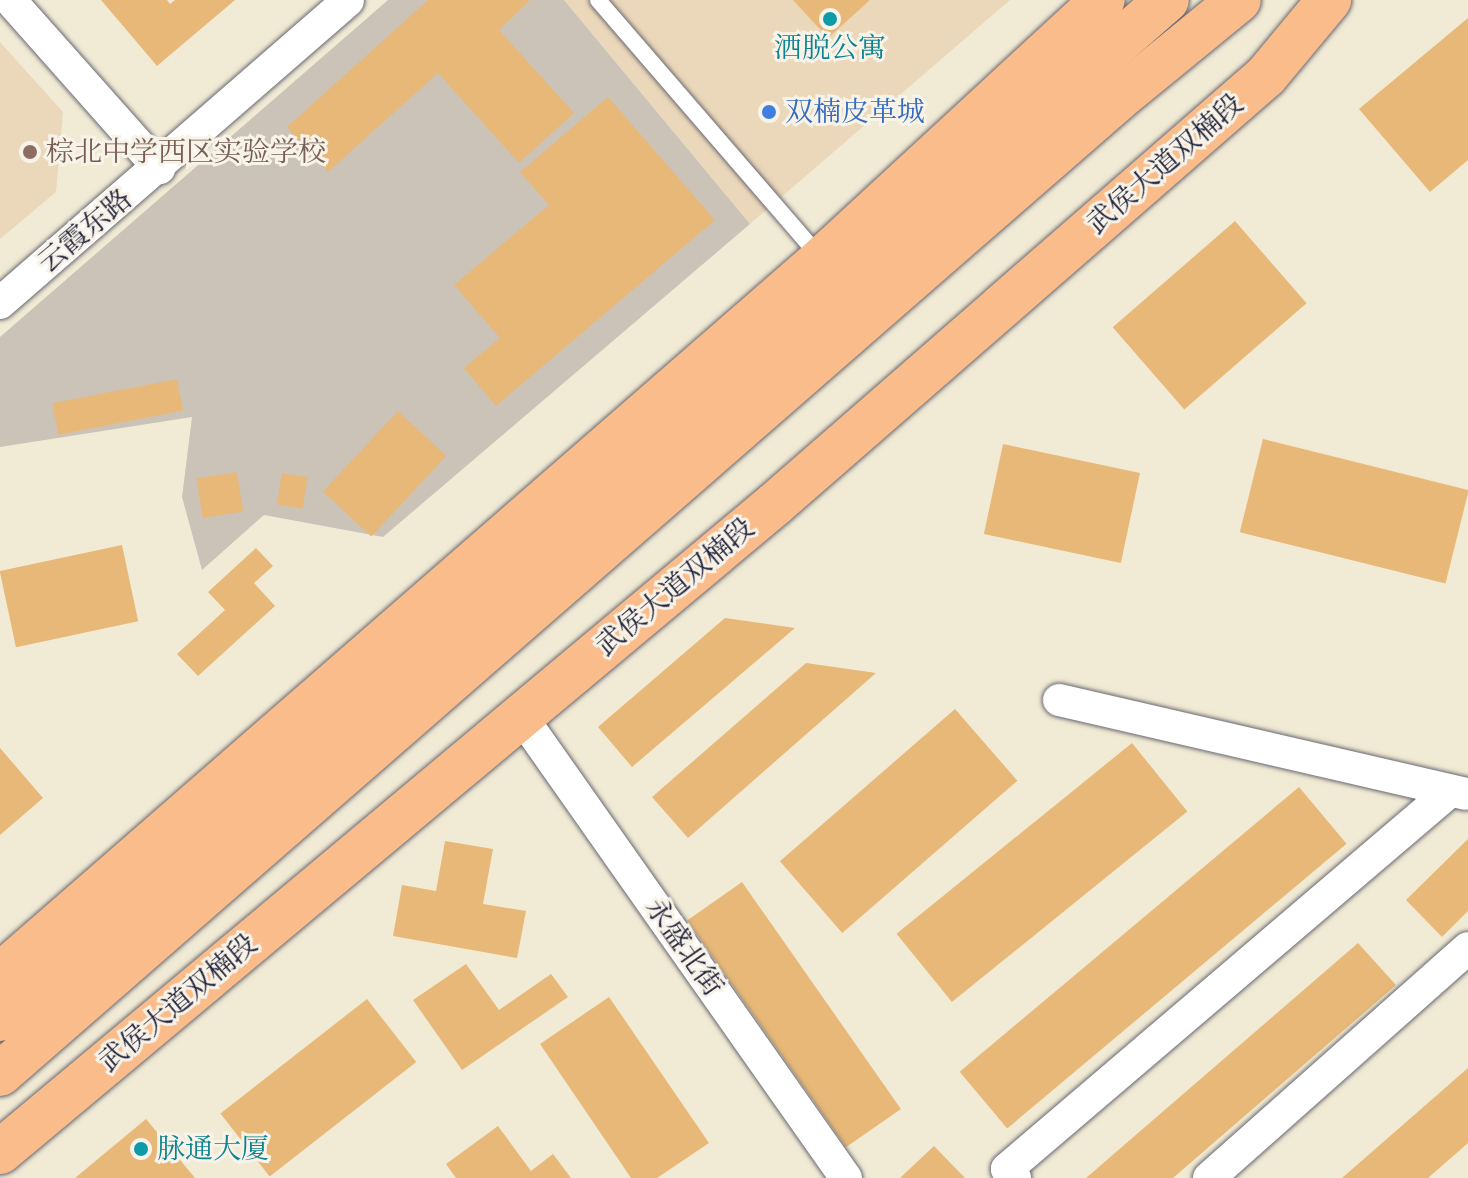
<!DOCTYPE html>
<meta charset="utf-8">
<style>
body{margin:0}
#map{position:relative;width:1468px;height:1178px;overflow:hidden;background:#f1ebd5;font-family:"IM FELL Great Primer","Noto Serif SC",serif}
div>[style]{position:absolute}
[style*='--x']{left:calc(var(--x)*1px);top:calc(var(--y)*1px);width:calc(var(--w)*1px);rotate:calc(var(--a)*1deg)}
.built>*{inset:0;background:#ebd8ba}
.industrial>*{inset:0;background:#cbc3b8}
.building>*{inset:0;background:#e7b878;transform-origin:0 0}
.roads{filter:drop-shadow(0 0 2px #6a6871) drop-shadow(0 0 2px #6a6871)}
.lane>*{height:16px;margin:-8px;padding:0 8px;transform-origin:8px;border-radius:8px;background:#fff}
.street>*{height:32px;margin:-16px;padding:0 16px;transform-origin:16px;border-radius:16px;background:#fff}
.primary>*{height:44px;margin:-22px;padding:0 22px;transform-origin:22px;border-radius:22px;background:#fabc8b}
.highway>*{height:44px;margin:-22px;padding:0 22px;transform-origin:22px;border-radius:22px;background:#fabc8b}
.dots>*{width:22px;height:22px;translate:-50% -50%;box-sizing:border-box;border:4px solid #f7f3e8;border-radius:50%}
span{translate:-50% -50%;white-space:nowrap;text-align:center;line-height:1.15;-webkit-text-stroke:6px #f7f3e8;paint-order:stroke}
.culture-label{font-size:28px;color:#0d838f}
.left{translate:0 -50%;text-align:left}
.shop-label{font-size:28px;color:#366cbe}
.education-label{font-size:28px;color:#785e54}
.street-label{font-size:28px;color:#22223b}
</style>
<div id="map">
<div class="built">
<div style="clip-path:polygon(564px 0,1010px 0,750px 224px)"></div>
<div style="clip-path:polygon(0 42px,63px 112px,56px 192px,0 239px)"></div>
</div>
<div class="industrial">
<div style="clip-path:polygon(388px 0,564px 0,750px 224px,383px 537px,264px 515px,202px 570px,182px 497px,192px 417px,0 447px,0 337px)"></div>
</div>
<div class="building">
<div style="clip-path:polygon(101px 0,167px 0,170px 4px,175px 0,235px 0,157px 66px)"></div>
<div style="clip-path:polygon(428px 0,530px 0,499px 30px,574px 113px,519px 163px,438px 73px,328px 172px,287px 127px)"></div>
<div style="clip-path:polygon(793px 0,870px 0,828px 38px)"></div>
<div style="clip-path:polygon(1468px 18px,1468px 160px,1430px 192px,1359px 109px)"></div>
<div style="clip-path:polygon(608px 97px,715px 220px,496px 406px,464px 368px,500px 338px,454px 285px,549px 205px,520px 172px)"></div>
<div style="left:1235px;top:221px;width:109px;height:162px;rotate:49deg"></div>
<div style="left:177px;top:379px;width:32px;height:127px;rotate:79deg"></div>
<div style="left:398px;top:411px;width:66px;height:110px;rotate:43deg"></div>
<div style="left:1263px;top:439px;width:212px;height:96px;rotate:14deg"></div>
<div style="left:1003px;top:444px;width:140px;height:92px;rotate:12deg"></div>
<div style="left:237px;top:472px;width:40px;height:41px;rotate:81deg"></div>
<div style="left:282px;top:473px;width:26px;height:32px;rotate:9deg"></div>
<div style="left:122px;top:545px;width:78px;height:125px;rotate:78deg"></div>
<div style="clip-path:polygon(256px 548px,273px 566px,254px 583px,275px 606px,198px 676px,177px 654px,225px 610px,208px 592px)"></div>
<div style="clip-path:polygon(725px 618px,795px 628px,632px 767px,598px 727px)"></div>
<div style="clip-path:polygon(806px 663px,876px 673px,688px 838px,652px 797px)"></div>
<div style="left:955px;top:709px;width:95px;height:232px;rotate:49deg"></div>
<div style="left:1132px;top:743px;width:88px;height:303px;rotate:51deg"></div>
<div style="clip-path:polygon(0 748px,43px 798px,0 835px)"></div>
<div style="left:1299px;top:787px;width:74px;height:443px;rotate:50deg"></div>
<div style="clip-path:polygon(1468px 839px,1468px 911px,1442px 937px,1406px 900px)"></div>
<div style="clip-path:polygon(445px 841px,493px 849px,483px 904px,526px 911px,517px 958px,393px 936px,402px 885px,436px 891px)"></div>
<div style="left:742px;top:882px;width:277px;height:67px;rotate:55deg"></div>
<div style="clip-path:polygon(1358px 943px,1396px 985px,1173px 1178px,1086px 1178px)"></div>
<div style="clip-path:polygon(466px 964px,499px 1010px,551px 974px,568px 997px,462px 1070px,413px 1000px)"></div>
<div style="clip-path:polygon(609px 997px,709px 1143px,657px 1178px,631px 1178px,540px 1044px)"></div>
<div style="left:367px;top:999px;width:80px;height:186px;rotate:52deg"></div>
<div style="clip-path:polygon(1468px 1068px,1468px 1143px,1428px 1178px,1342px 1178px)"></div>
<div style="clip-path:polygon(146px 1119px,195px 1178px,75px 1178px)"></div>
<div style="clip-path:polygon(498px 1126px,531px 1171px,553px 1154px,571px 1178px,456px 1178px,446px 1164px)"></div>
<div style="clip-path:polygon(934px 1146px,965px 1178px,900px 1178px)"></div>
</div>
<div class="roads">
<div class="lane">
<div style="--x:598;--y:0;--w:341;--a:49.2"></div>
</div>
<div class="street">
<div style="--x:10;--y:0;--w:225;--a:48.4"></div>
<div style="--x:0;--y:303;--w:461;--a:-41"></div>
<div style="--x:1059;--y:700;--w:417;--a:13"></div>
<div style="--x:521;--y:716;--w:565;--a:54.88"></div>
<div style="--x:1015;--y:1178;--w:12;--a:-132"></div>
<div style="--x:1007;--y:1169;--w:582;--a:-40.47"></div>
<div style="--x:1209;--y:1178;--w:346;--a:-41.6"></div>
</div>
<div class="primary">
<div style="--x:0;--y:975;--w:1090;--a:-41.06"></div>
<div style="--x:822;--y:259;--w:382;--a:-42.7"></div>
<div style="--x:0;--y:1152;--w:1010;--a:-39.9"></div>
<div style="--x:775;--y:504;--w:651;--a:-41.08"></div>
<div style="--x:1266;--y:76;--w:99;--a:-50.3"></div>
</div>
<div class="highway">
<div style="--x:0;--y:1019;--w:1549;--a:-41.13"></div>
<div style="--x:0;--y:1074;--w:1483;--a:-41.09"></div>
<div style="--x:1118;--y:99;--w:156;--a:-39.3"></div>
</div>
</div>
<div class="dots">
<div style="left:830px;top:19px;background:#0f9aa8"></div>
<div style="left:769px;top:112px;background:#3f7fe0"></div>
<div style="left:30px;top:152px;background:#8d6e63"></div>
<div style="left:141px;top:1149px;background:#0f9aa8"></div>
</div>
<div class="culture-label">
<span style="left:830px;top:48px">洒脱公寓</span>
<span class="left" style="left:157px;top:1149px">脉通大厦</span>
</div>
<div class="shop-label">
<span class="left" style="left:785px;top:112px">双楠皮革城</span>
</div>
<div class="education-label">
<span class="left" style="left:46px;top:152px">棕北中学西区实验学校</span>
</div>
<div class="street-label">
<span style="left:1165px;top:164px;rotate:-41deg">武侯大道双楠段</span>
<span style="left:85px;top:231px;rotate:-40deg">云霞东路</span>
<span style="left:675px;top:587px;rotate:-40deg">武侯大道双楠段</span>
<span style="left:684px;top:947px;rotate:55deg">永盛北街</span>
<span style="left:178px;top:1003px;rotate:-40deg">武侯大道双楠段</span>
</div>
</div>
